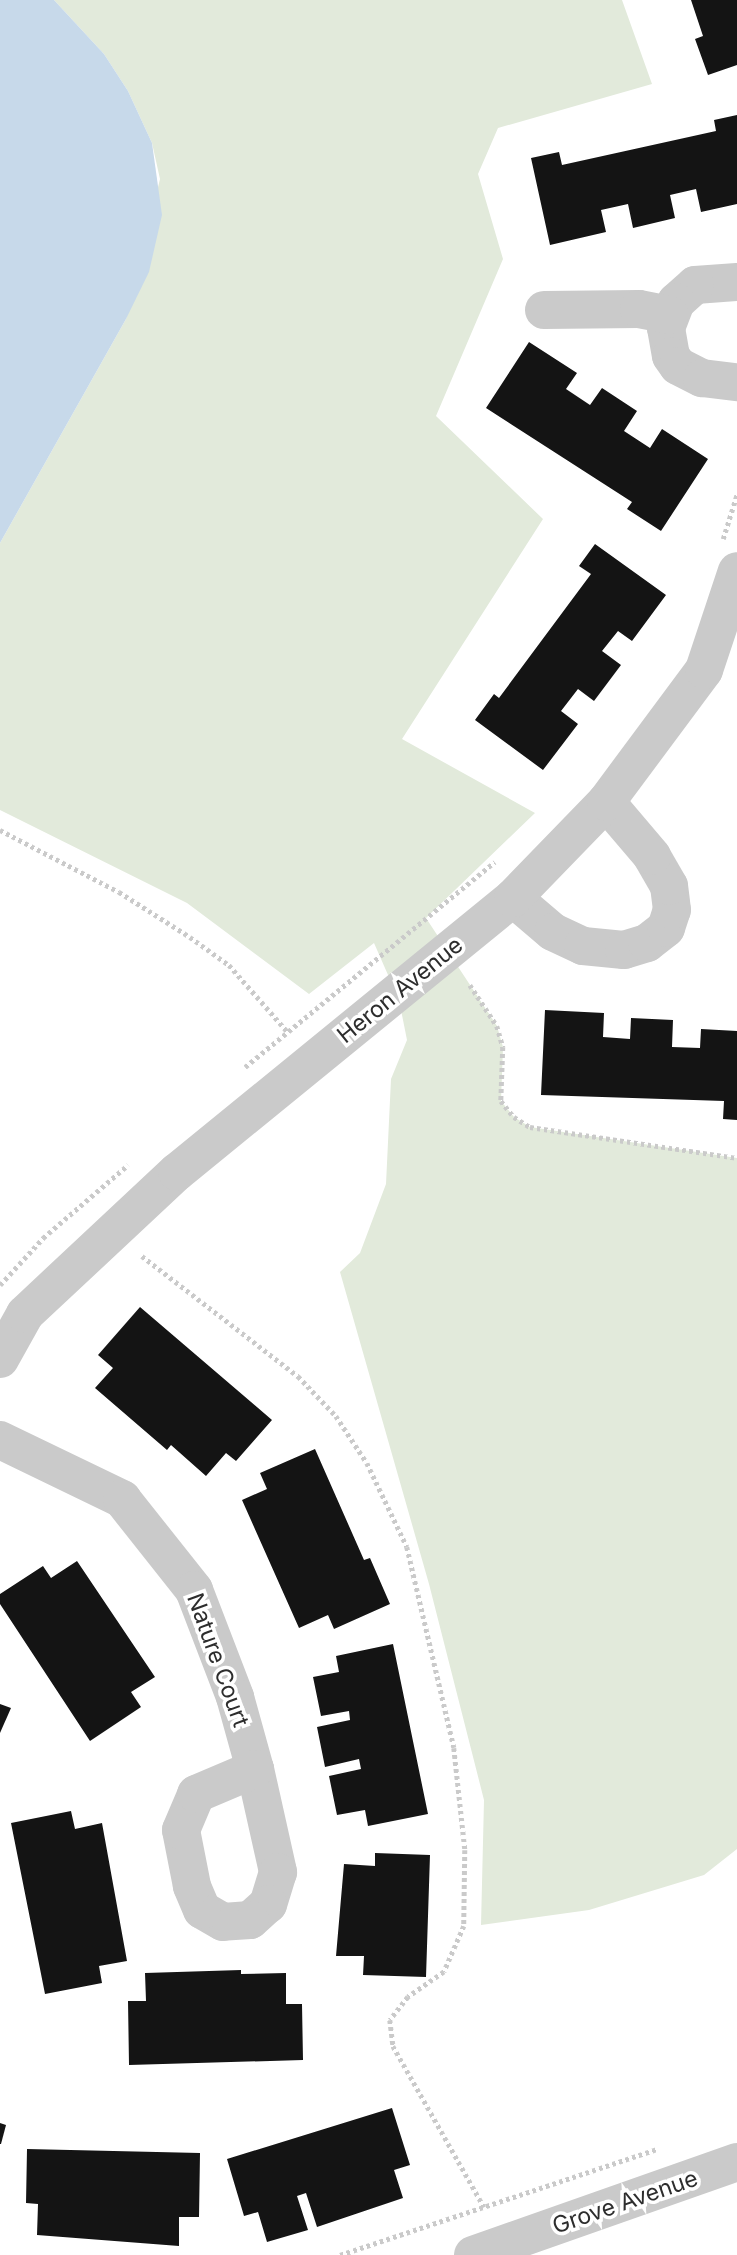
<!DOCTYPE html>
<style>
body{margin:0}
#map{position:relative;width:737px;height:2255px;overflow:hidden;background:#fff;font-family:Inter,sans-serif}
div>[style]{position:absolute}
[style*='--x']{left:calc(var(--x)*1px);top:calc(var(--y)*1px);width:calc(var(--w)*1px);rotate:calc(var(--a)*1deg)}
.green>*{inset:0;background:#e2eadb}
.water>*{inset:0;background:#c7d9ea}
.building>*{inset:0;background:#141414}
.path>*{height:4.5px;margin-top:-2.25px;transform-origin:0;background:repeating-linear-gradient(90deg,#cacaca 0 3.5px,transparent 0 7px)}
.minor>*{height:38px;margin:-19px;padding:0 19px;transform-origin:19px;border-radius:19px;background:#cacaca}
span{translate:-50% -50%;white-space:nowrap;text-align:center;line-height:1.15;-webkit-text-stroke:7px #fff;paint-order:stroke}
.street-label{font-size:23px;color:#2d2d2d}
</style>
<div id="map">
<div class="green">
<div style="clip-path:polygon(54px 0,622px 0,652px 84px,498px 128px,478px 174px,503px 259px,436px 416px,543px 519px,402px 739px,535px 813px,426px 918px,497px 1026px,503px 1047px,501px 1101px,514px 1117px,530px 1127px,737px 1158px,737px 1849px,704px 1875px,589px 1910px,481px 1925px,484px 1800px,429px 1584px,340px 1272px,360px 1253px,386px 1184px,391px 1079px,407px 1040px,399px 1000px,374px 943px,309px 994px,187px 903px,0 810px,0 543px,126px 319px,160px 179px,152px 143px,128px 91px,104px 54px)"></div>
</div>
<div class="water">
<div style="clip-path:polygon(0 0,54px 0,104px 54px,128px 91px,152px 143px,162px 215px,149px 272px,126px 319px,0 543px)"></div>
</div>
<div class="building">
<div style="clip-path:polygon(691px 0,737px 0,737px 65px,708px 75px,695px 39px,703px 36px)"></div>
<div style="clip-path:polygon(737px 115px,737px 204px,701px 212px,696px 189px,670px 195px,675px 218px,633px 228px,628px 204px,601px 210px,606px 232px,550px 245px,531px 158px,559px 152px,562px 165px,716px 131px,714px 120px)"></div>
<div style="clip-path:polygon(529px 342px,577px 373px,566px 389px,590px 405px,602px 388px,637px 411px,624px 431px,650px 448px,662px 429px,708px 459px,661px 531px,627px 509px,632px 502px,486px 408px)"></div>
<div style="clip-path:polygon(595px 544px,666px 595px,632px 641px,618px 631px,602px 651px,621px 665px,594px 701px,578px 689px,561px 711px,578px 724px,543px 770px,475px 720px,494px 694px,499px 698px,591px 574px,579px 566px)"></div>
<div style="clip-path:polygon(545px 1010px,604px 1013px,603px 1037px,630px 1039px,631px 1018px,673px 1020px,672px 1047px,700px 1048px,701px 1029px,737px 1031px,737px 1120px,723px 1119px,724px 1101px,541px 1095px)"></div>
<div style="clip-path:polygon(140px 1307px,272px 1420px,236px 1461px,226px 1453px,206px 1476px,171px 1445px,167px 1450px,95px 1388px,113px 1368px,98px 1355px)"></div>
<div style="clip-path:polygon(315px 1449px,364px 1560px,370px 1558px,390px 1604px,334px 1629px,328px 1615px,299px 1628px,242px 1500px,267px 1489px,260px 1473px)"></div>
<div style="clip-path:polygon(77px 1561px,155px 1677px,131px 1692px,141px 1707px,90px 1741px,0 1604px,0 1594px,43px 1566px,51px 1578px)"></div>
<div style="clip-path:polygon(393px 1644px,428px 1814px,368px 1826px,365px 1810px,337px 1815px,329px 1776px,361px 1769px,359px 1759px,325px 1767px,317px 1727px,350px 1720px,349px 1711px,321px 1716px,313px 1677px,339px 1672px,336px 1656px)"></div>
<div style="clip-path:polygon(0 1704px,11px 1708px,0 1733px)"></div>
<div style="clip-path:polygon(71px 1811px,75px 1829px,102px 1823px,127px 1961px,99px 1966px,102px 1983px,45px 1994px,11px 1823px)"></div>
<div style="clip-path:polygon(375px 1853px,430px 1855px,426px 1977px,363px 1975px,364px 1956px,336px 1956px,344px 1864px,375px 1866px)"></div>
<div style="clip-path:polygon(241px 1970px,241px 1974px,286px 1973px,286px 2004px,302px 2004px,303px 2060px,129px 2065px,128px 2001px,146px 2001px,145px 1973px)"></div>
<div style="clip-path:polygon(392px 2108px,410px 2165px,394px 2170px,403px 2198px,317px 2227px,306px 2193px,297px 2196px,308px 2230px,267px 2242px,258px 2212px,244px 2216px,227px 2159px)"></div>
<div style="clip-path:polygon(0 2123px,6px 2125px,1px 2144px,0 2144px)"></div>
<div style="clip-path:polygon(27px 2149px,200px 2153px,199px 2217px,179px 2217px,179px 2246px,37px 2235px,38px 2204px,26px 2203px)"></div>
</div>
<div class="path">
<div style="--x:723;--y:539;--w:47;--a:-72.7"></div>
<div style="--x:0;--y:830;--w:134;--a:27.5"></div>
<div style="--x:119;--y:892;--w:84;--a:32.4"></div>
<div style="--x:190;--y:937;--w:48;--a:35.7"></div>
<div style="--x:229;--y:965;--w:88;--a:48.7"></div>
<div style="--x:470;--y:985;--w:49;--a:56.6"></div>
<div style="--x:497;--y:1026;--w:22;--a:74"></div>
<div style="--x:503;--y:1047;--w:54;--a:92.1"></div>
<div style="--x:501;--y:1101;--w:21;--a:51"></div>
<div style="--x:514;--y:1117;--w:19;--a:32"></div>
<div style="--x:530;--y:1127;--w:209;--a:8.5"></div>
<div style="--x:245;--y:1067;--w:323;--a:-39.4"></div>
<div style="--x:142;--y:1256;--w:197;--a:37.6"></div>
<div style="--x:298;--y:1376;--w:55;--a:46.5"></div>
<div style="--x:336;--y:1416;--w:56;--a:56.6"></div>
<div style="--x:367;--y:1463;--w:93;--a:64.5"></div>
<div style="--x:407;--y:1547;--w:206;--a:76.8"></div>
<div style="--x:454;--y:1748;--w:103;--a:83.8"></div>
<div style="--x:465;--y:1850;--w:76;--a:90.8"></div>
<div style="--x:464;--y:1926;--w:50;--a:113.5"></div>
<div style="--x:444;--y:1972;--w:44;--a:145.2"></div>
<div style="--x:408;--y:1997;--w:29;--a:128"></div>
<div style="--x:390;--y:2020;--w:26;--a:83"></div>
<div style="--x:393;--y:2046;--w:185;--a:60.5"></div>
<div style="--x:0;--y:1285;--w:64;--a:-47.5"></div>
<div style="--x:43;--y:1238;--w:112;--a:-40.7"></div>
<div style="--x:340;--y:2255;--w:334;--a:-18.5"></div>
</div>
<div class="minor">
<div style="--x:737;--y:282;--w:42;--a:175.9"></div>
<div style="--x:695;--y:285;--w:25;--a:138"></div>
<div style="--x:676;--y:302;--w:28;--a:111"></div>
<div style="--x:666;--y:328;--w:28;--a:80"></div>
<div style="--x:671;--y:356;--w:12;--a:55"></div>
<div style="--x:678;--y:366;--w:27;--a:27"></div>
<div style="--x:702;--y:378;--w:35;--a:7"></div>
<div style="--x:544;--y:310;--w:95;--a:-0.6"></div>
<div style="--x:639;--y:309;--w:31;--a:11"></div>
<div style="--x:513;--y:898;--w:52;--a:40.4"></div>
<div style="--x:553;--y:932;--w:33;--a:25"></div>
<div style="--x:583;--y:946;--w:41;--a:5.6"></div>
<div style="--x:624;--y:950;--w:24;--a:-17"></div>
<div style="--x:647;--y:943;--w:24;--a:-38"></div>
<div style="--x:666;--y:928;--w:19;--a:-72"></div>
<div style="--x:672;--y:910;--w:24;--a:-97"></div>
<div style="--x:669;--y:886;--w:34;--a:-120"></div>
<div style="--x:652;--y:856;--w:71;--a:-130.4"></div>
<div style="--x:0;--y:1359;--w:51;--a:-60.9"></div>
<div style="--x:25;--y:1314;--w:208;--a:-43.1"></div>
<div style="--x:177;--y:1172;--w:434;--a:-39.2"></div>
<div style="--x:513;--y:898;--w:134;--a:-45.9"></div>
<div style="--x:606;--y:802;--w:164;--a:-53.4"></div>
<div style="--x:704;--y:670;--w:104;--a:-71.6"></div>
<div style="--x:0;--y:1440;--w:136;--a:25.8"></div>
<div style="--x:122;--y:1499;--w:116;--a:51.6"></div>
<div style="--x:194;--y:1590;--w:115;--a:69"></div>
<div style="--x:235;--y:1697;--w:75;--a:74.5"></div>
<div style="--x:255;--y:1769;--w:106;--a:77.4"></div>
<div style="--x:278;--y:1872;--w:34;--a:107"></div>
<div style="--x:268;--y:1904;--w:24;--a:138"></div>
<div style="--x:250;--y:1920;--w:27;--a:176"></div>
<div style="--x:223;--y:1922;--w:24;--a:-150"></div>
<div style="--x:202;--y:1910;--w:26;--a:-113"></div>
<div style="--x:192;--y:1886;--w:57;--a:-101.1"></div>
<div style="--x:181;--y:1830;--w:39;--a:-67"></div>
<div style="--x:196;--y:1794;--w:64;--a:-23"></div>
<div style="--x:473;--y:2255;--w:280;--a:-19.4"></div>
</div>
<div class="street-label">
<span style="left:400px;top:990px;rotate:-39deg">Heron Avenue</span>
<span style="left:218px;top:1660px;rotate:70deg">Nature Court</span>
<span style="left:625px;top:2202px;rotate:-19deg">Grove Avenue</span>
</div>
</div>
